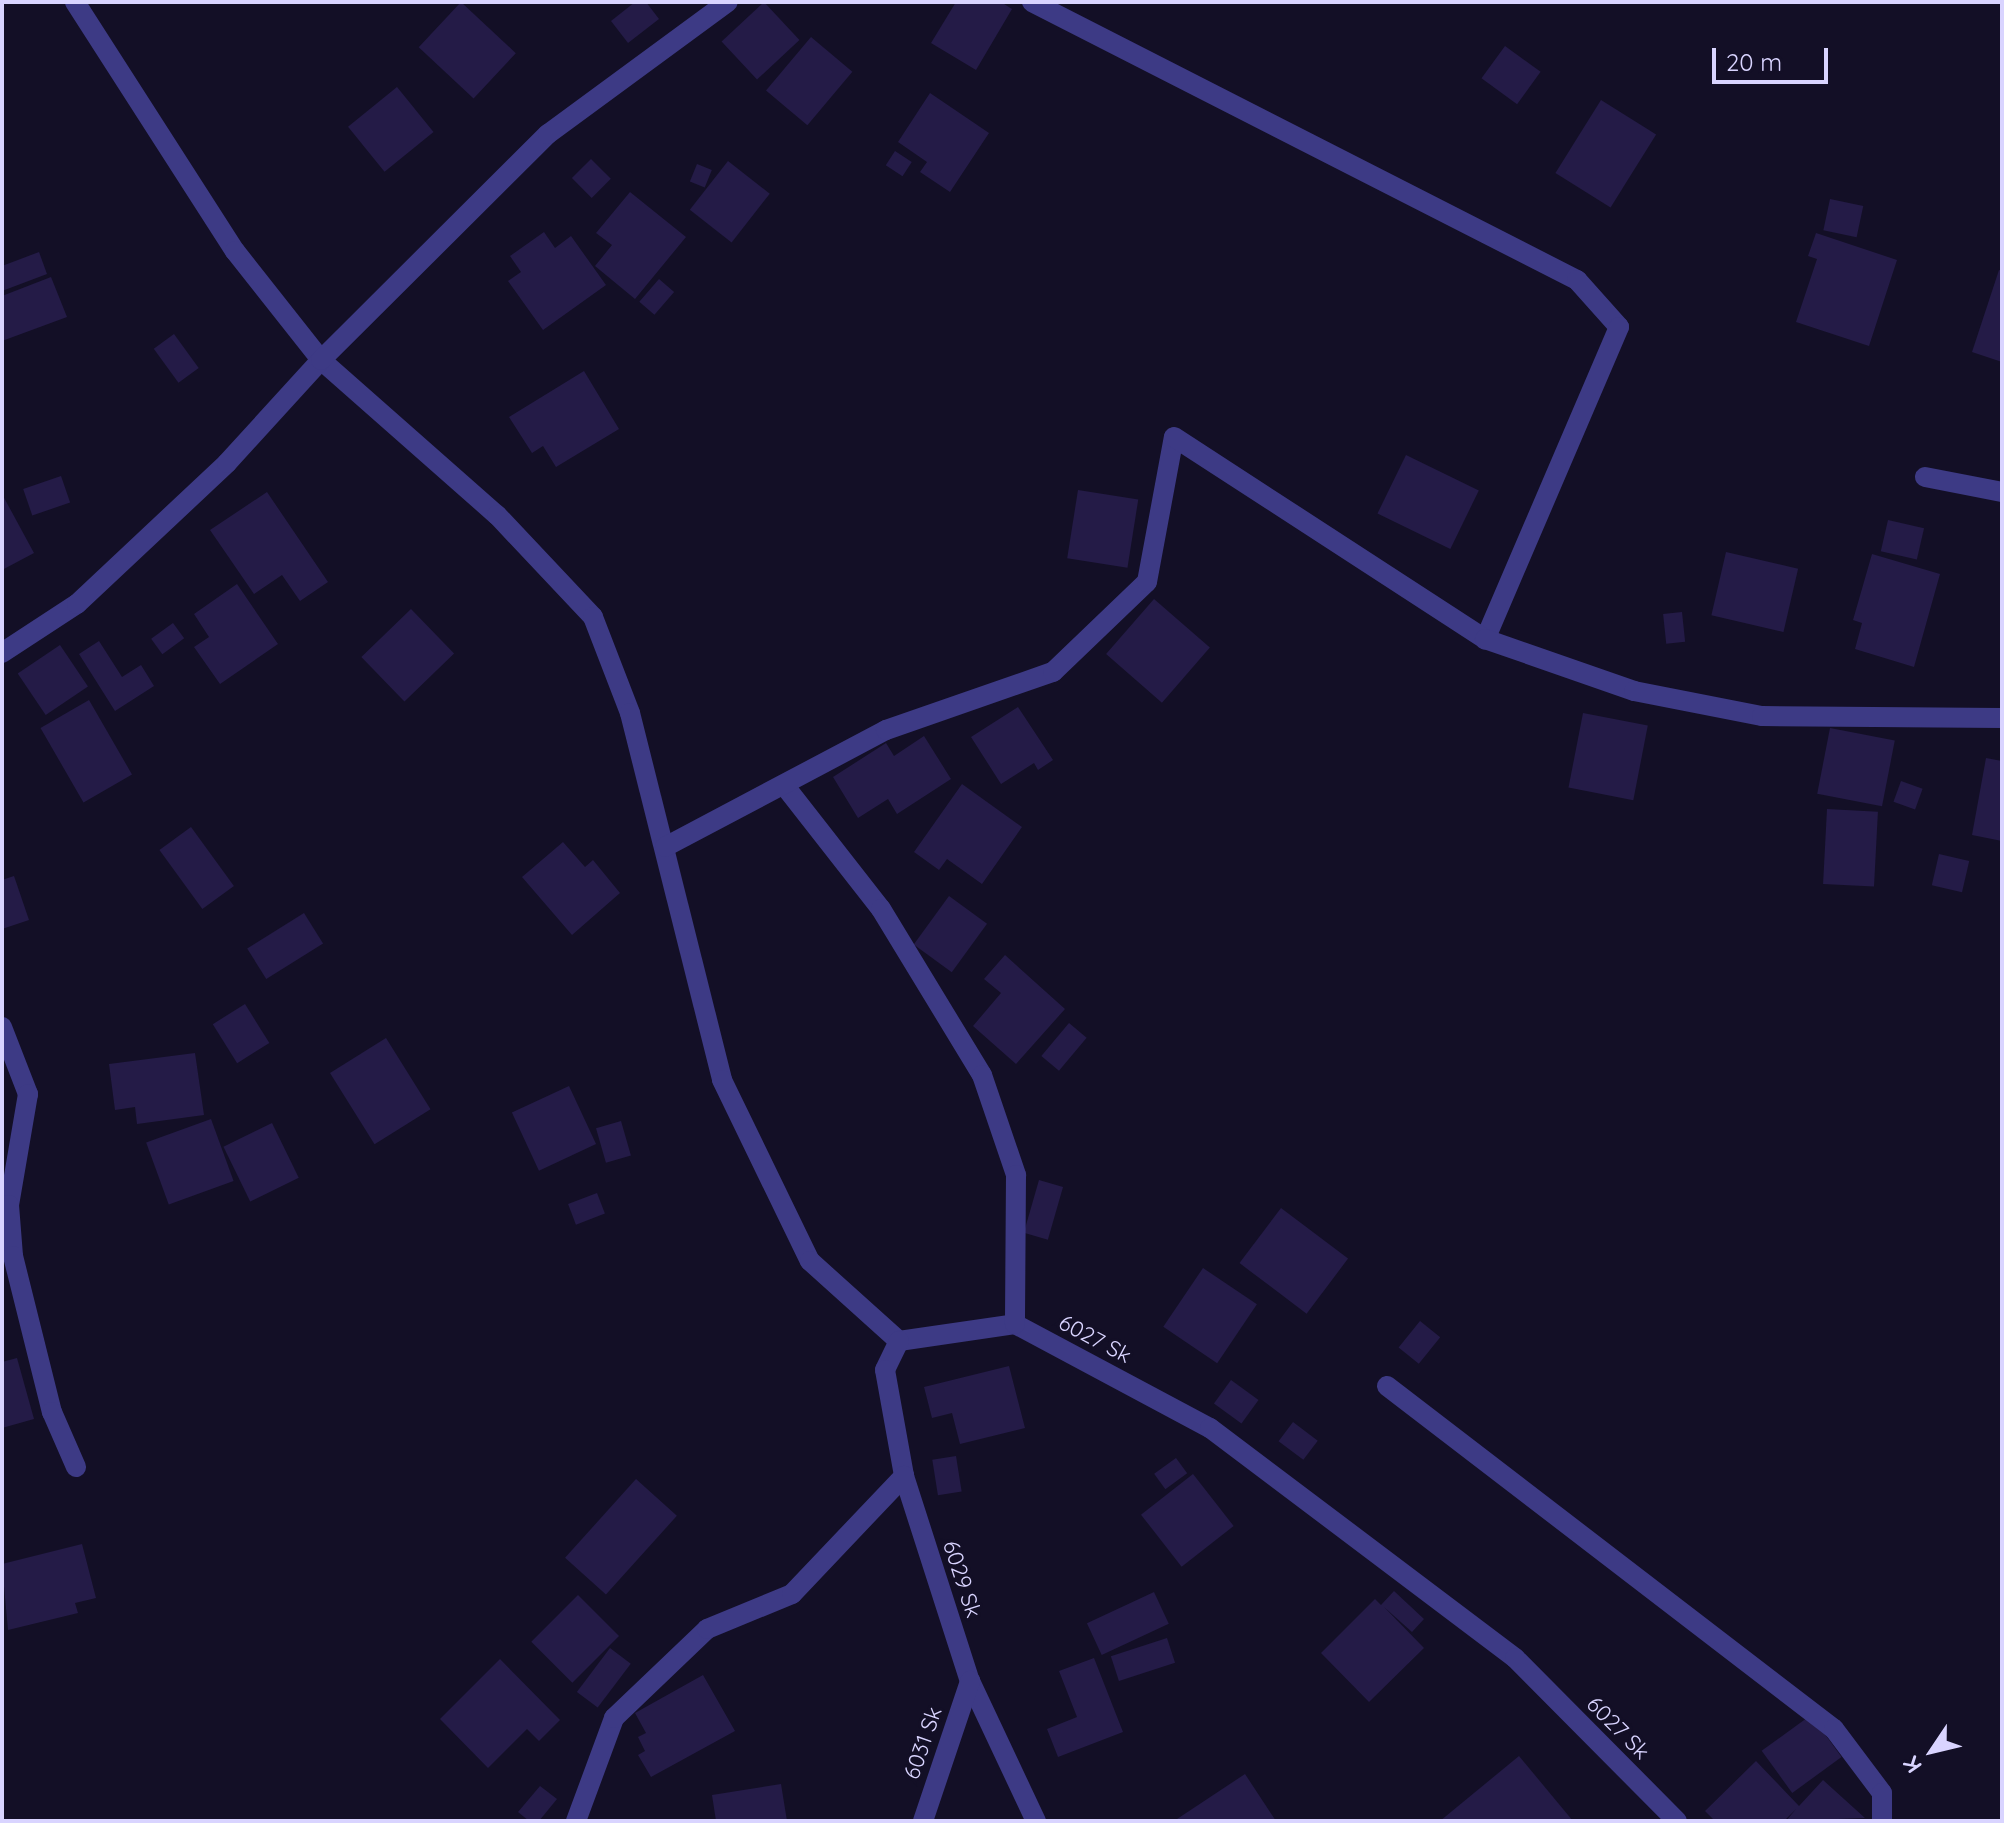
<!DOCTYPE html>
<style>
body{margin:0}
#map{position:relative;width:2004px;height:1823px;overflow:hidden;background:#130f26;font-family:Quicksand,sans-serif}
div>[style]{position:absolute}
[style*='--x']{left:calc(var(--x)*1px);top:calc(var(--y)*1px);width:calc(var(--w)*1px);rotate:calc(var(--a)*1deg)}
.building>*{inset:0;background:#241b47;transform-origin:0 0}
.minor>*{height:20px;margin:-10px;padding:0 10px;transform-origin:10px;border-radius:10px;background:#3d3a85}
span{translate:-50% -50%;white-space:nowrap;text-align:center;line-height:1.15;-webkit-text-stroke:6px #130f26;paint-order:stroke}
.street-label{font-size:22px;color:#d9d4ff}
.frame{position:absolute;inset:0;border:4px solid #d9d4ff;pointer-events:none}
.north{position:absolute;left:1892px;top:1711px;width:80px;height:80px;-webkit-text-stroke:6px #130f26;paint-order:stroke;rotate:235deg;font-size:22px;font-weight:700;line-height:32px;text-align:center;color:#d9d4ff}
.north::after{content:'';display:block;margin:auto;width:28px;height:36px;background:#d9d4ff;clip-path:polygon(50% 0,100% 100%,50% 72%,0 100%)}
.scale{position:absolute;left:1712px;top:48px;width:116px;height:36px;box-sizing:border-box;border:4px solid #d9d4ff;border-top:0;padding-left:10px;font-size:24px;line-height:28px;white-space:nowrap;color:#d9d4ff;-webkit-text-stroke:6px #130f26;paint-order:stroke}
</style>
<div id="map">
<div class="building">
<div style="left:461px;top:2px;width:75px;height:62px;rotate:43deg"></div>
<div style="clip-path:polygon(635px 2px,646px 2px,659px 19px,628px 43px,611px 21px)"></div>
<div style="left:764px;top:2px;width:52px;height:58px;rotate:47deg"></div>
<div style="clip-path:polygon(956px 2px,1001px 2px,1012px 9px,976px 70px,931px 43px)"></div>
<div style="left:811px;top:37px;width:54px;height:70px;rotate:40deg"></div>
<div style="left:1505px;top:46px;width:44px;height:40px;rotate:36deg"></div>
<div style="left:397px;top:87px;width:58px;height:63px;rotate:51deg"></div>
<div style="clip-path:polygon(930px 93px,989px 133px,950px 192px,920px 172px,927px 162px,898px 142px)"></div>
<div style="left:1601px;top:100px;width:65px;height:86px;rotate:32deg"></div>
<div style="left:895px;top:151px;width:20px;height:17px;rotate:33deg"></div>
<div style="left:591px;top:159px;width:28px;height:27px;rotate:45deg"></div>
<div style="left:728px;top:161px;width:53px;height:62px;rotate:38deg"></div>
<div style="left:697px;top:164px;width:16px;height:19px;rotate:22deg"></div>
<div style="clip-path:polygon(630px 192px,686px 237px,635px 299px,595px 266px,612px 245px,596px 233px)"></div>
<div style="left:1830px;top:199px;width:34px;height:32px;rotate:12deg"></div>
<div style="clip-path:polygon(544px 232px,555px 248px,571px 236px,606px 285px,543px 330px,508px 281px,521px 272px,510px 256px)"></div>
<div style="clip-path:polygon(1816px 233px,1897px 260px,1869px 346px,1796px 322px,1817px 259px,1808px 256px)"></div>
<div style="clip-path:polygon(39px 252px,47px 274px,2px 291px,2px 266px)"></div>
<div style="clip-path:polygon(1999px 270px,2002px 271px,2002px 362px,1972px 352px)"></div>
<div style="clip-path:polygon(51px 277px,67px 317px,2px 341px,2px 296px)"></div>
<div style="left:659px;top:279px;width:20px;height:30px;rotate:41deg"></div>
<div style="left:174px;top:334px;width:42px;height:25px;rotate:54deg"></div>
<div style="clip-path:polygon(584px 371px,619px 429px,556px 467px,543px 446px,532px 453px,509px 417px)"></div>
<div style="left:1406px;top:455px;width:81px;height:65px;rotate:26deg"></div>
<div style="left:61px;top:476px;width:28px;height:40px;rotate:71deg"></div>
<div style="left:1078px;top:490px;width:61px;height:69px;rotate:9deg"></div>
<div style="clip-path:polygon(267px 492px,328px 582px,300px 601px,282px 575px,254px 594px,210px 530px)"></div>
<div style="clip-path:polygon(2px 494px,34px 553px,2px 570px)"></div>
<div style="left:1888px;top:520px;width:37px;height:32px;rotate:13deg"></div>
<div style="left:1726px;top:552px;width:74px;height:65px;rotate:13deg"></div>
<div style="clip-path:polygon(1872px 554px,1940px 574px,1914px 667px,1855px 649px,1862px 623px,1853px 620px)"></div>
<div style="clip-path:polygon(237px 584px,278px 644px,220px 684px,194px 647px,209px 637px,194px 614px)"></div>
<div style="left:1154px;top:599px;width:74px;height:73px;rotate:41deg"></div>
<div style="left:411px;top:609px;width:62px;height:69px;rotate:46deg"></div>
<div style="left:1682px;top:612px;width:30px;height:19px;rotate:84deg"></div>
<div style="left:173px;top:623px;width:19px;height:27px;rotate:54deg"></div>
<div style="clip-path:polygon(99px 641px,122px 677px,141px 665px,154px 686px,115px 711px,79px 654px)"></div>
<div style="left:60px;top:645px;width:50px;height:51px;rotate:56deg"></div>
<div style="left:89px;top:700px;width:86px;height:56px;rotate:60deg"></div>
<div style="clip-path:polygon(1018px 707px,1053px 760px,1038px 770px,1034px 763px,1001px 784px,971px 737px)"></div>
<div style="left:1583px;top:713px;width:66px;height:76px;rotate:11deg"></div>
<div style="left:1830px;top:728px;width:66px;height:67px;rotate:11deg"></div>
<div style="clip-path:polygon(924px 736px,951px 779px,897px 814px,888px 799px,858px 818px,833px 777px,886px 743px,894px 756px)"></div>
<div style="clip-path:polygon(1986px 758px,2002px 761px,2002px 841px,1972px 835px)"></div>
<div style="left:1901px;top:781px;width:23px;height:22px;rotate:20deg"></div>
<div style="clip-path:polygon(962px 784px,1022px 827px,982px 884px,947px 859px,939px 870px,914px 852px)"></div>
<div style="left:1827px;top:809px;width:51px;height:75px;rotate:3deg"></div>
<div style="left:191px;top:827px;width:73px;height:39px;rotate:54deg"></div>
<div style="clip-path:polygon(563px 842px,585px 867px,593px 860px,620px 893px,572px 935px,522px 877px)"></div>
<div style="left:1939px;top:854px;width:31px;height:32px;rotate:13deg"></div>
<div style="clip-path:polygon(14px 876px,29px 920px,2px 929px,2px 880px)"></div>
<div style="left:949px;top:896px;width:47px;height:60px;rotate:36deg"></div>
<div style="left:304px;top:913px;width:36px;height:67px;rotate:58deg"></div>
<div style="clip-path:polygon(1005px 955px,1065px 1009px,1016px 1064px,973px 1026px,1001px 993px,984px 979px)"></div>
<div style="left:245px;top:1004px;width:46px;height:38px;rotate:58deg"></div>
<div style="left:1069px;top:1023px;width:23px;height:43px;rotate:40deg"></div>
<div style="left:386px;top:1038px;width:84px;height:66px;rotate:58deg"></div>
<div style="clip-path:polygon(195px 1053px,204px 1115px,137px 1124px,135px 1107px,115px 1110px,109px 1064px)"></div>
<div style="left:569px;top:1086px;width:64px;height:63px;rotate:65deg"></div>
<div style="left:211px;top:1119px;width:66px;height:69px;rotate:70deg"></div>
<div style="left:621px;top:1121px;width:36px;height:26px;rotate:74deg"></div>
<div style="left:272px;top:1123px;width:61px;height:54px;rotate:64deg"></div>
<div style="left:1039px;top:1180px;width:25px;height:55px;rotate:16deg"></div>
<div style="left:597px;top:1193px;width:22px;height:31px;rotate:69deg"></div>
<div style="left:1281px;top:1208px;width:84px;height:69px;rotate:37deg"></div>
<div style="left:1203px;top:1268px;width:65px;height:71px;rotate:34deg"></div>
<div style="left:1420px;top:1321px;width:26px;height:34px;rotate:39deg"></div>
<div style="clip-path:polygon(17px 1358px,34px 1419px,2px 1428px,2px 1362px)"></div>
<div style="clip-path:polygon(1009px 1366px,1025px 1428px,960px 1444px,952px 1413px,932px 1418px,924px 1387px)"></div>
<div style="left:1231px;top:1380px;width:34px;height:29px;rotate:36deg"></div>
<div style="left:1293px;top:1422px;width:31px;height:24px;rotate:37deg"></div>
<div style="left:956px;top:1456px;width:36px;height:24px;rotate:81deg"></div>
<div style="left:1176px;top:1458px;width:19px;height:27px;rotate:54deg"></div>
<div style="left:1193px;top:1474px;width:66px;height:66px;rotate:52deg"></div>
<div style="left:636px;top:1479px;width:55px;height:106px;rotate:42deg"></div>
<div style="clip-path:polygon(82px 1544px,96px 1598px,75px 1603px,78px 1613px,8px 1630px,2px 1564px)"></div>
<div style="clip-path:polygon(1394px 1591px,1424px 1619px,1412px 1632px,1384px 1607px,1424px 1648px,1369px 1702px,1321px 1653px,1375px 1599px,1381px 1605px)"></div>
<div style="left:1154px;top:1592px;width:35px;height:74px;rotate:65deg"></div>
<div style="left:578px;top:1595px;width:58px;height:66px;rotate:45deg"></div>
<div style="left:1167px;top:1638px;width:26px;height:59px;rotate:72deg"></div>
<div style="left:610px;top:1648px;width:26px;height:55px;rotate:37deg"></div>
<div style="clip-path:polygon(1094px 1658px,1123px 1732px,1058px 1757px,1047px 1729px,1077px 1717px,1059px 1671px)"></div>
<div style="clip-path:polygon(500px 1659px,560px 1720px,539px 1741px,527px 1729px,488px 1768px,440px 1719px)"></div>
<div style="clip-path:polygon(703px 1675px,735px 1731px,651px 1777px,638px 1755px,645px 1751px,638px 1737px,646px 1733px,635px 1713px)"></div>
<div style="left:1811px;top:1715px;width:52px;height:61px;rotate:54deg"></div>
<div style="clip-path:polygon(1519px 1756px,1573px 1821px,1440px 1821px)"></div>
<div style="clip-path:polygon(1756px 1761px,1799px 1806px,1823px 1780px,1865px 1818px,1786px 1821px,1796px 1809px,1784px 1821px,1715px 1821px,1705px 1811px)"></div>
<div style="clip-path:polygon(1245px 1774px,1276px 1821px,1174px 1821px)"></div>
<div style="clip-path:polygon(781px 1784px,787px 1821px,716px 1821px,712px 1795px)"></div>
<div style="clip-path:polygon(540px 1786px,557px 1799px,539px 1821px,529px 1821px,518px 1812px)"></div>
</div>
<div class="minor">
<div style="--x:75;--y:2;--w:296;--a:57.3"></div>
<div style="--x:235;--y:251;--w:139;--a:51.7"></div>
<div style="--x:321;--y:360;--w:235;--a:41.4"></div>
<div style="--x:497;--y:515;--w:140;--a:46.7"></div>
<div style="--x:593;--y:617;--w:103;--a:68.9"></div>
<div style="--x:630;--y:713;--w:378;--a:75.9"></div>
<div style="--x:722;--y:1080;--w:201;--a:64.1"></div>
<div style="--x:810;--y:1261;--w:120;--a:42"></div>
<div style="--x:899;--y:1341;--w:117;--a:-8.3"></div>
<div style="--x:1015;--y:1324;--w:221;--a:28.1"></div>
<div style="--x:1210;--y:1428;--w:382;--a:37"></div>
<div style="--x:1515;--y:1658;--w:230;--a:45.2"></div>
<div style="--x:1032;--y:2;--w:612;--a:27.03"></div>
<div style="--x:1577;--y:280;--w:63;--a:48.2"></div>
<div style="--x:1619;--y:327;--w:340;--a:113.2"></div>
<div style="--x:1925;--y:477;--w:78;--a:11"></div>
<div style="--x:2;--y:653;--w:90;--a:-33.2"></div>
<div style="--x:77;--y:604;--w:206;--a:-43.2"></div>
<div style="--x:227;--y:463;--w:139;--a:-47.6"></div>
<div style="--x:321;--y:360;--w:320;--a:-44.9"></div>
<div style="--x:548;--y:134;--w:223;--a:-36.3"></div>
<div style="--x:784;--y:785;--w:157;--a:52"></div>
<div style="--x:881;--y:909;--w:194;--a:58.7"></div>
<div style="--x:982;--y:1075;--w:106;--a:71.2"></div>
<div style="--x:1016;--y:1175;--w:149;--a:90.4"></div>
<div style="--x:665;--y:847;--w:250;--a:-27.9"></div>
<div style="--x:886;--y:730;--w:177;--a:-19.2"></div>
<div style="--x:1053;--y:672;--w:130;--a:-43.8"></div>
<div style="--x:1147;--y:582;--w:147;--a:-79.5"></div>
<div style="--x:1174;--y:437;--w:371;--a:33"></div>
<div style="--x:1485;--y:639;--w:158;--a:19.2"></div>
<div style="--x:1634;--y:691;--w:130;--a:11.1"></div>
<div style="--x:1762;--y:716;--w:240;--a:0.5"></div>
<div style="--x:2;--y:1027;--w:72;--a:68.8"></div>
<div style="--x:28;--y:1094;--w:113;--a:99.7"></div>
<div style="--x:9;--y:1205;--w:51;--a:85.5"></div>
<div style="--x:13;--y:1256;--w:161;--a:76"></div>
<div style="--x:52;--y:1412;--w:60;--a:66.4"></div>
<div style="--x:899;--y:1341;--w:32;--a:116"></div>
<div style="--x:885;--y:1370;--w:108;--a:79.8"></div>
<div style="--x:904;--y:1476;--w:215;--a:72.2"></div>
<div style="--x:970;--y:1681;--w:155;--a:64.8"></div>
<div style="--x:1387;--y:1386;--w:563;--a:37.5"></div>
<div style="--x:1834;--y:1729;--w:80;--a:53.1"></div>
<div style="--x:1882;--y:1793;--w:28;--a:90"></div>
<div style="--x:576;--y:1821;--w:110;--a:-69.7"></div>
<div style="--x:614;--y:1718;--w:129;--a:-43.7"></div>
<div style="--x:707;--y:1629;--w:92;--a:-22.4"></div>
<div style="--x:792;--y:1594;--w:163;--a:-46.5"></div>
<div style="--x:923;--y:1821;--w:148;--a:-71.4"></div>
</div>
<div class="street-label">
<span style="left:1095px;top:1339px;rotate:28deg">6027 Sk</span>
<span style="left:962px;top:1579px;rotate:72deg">6029 Sk</span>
<span style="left:1618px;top:1728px;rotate:45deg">6027 Sk</span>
<span style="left:923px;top:1743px;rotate:-71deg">6031 Sk</span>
</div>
<div class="frame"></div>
<div class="north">K</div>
<div class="scale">20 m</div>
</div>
